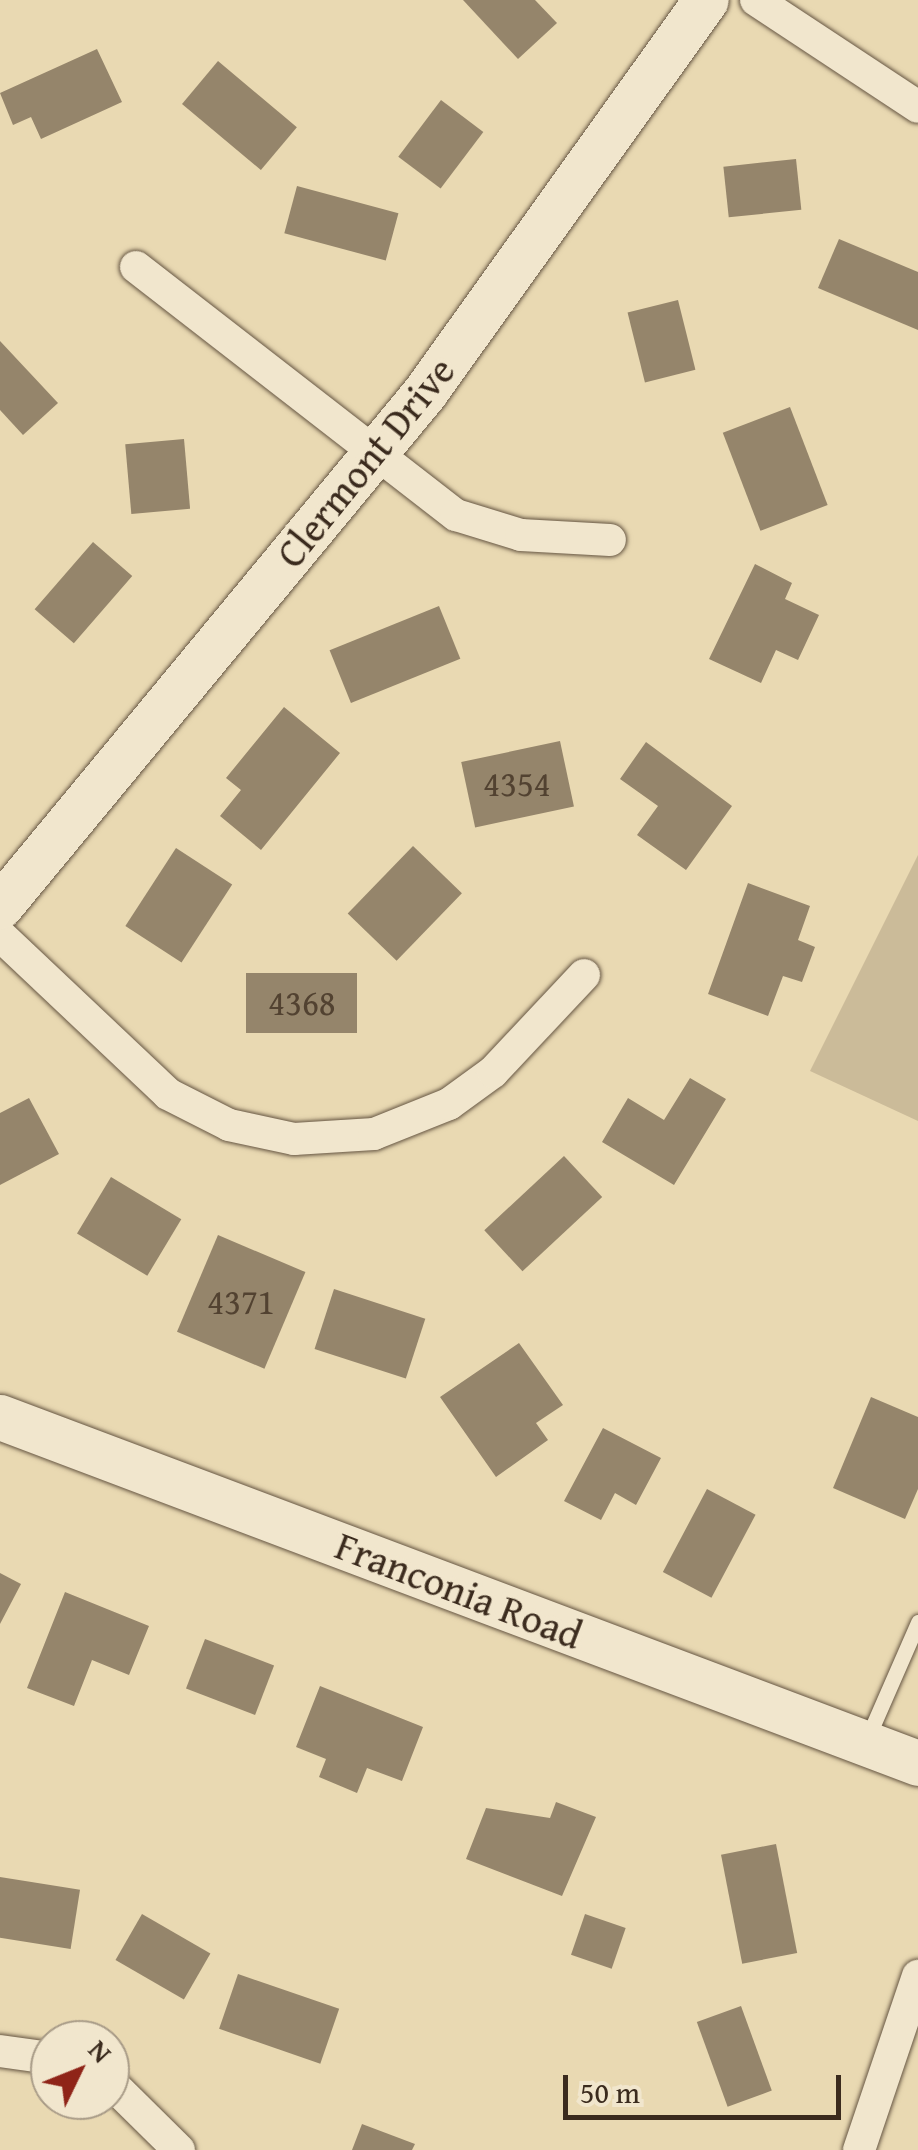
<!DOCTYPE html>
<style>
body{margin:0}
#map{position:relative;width:918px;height:2150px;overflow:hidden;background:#e9d9b2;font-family:"Gentium Book Plus",serif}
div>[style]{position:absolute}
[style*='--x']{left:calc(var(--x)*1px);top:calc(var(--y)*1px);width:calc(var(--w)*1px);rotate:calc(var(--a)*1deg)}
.green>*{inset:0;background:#cbbb99}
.building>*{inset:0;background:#95856b;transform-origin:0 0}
.roads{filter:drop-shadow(0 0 2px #665643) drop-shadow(0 0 2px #665643)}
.lane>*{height:15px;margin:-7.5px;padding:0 7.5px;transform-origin:7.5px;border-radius:7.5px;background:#f1e6cd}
.street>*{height:32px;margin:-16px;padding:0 16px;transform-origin:16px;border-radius:16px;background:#f1e6cd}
.secondary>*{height:45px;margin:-22.5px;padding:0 22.5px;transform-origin:22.5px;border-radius:22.5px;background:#f1e6cd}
span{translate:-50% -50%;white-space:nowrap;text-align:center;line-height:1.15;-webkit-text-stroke:9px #f1e6cd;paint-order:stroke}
.number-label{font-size:35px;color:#524231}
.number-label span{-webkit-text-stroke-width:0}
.street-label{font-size:40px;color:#3b2b1e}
.north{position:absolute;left:30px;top:2020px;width:100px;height:100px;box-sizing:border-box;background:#f1e6cd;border:2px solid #a89b87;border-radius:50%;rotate:47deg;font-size:28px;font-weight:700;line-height:40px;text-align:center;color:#3b2b1e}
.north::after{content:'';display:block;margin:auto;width:35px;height:45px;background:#8f2418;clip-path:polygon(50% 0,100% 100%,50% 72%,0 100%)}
.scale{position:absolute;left:563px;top:2075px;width:278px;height:45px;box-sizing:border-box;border:5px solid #3b2b1e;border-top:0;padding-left:12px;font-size:30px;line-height:35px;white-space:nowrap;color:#3b2b1e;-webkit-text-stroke:8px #f1e6cd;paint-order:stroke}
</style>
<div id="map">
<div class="green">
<div style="clip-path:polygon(918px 855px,918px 1121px,810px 1071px)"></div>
</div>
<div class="building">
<div style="clip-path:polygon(463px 0,535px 0,557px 23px,518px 59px)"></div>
<div style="clip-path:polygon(97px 49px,122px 102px,41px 139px,31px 117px,13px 125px,0 93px)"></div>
<div style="left:218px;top:61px;width:103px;height:56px;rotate:40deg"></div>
<div style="left:441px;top:100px;width:53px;height:71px;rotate:37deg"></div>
<div style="left:796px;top:159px;width:51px;height:73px;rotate:84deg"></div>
<div style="left:297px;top:186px;width:105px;height:49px;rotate:15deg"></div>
<div style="clip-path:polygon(839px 239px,918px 272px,918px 330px,818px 288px)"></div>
<div style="left:678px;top:300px;width:72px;height:52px;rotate:76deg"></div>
<div style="clip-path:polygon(0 341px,58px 403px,23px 435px,0 410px)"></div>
<div style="left:790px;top:407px;width:105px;height:72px;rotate:69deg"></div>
<div style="left:184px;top:439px;width:70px;height:59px;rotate:85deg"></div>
<div style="left:93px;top:542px;width:52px;height:89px;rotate:41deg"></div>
<div style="clip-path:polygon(755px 564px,792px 583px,785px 599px,819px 615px,798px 660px,776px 650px,761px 683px,709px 659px)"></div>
<div style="left:439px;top:606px;width:57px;height:118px;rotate:68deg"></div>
<div style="clip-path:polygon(284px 707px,340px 753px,261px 850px,220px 816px,241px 790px,226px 778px)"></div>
<div style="left:560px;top:741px;width:67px;height:101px;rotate:78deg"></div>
<div style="clip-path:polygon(646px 742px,732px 806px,686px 870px,637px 835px,658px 806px,620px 779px)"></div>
<div style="left:413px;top:846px;width:68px;height:94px;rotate:44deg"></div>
<div style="left:176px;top:848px;width:67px;height:93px;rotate:33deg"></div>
<div style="clip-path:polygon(748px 883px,810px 906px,798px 940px,815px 947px,802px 982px,783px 976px,768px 1016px,708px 994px)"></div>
<div style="left:246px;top:973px;width:111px;height:60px"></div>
<div style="clip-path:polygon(690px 1078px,726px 1099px,674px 1185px,602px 1142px,628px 1098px,664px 1120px)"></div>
<div style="clip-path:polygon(29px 1098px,59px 1154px,0 1185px,0 1113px)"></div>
<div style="left:564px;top:1156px;width:56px;height:109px;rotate:47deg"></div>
<div style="left:111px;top:1177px;width:82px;height:66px;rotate:31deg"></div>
<div style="left:218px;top:1235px;width:95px;height:105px;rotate:23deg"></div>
<div style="left:334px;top:1289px;width:96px;height:63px;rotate:18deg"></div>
<div style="clip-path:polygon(519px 1343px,563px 1405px,536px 1423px,548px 1440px,496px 1477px,440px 1397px)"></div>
<div style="clip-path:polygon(871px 1397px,918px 1417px,918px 1489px,905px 1519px,833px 1488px)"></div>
<div style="clip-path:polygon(603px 1428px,661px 1458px,636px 1505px,615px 1493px,601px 1520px,564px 1501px)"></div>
<div style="left:707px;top:1489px;width:55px;height:94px;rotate:28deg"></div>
<div style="clip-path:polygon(0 1573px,21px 1584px,0 1624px)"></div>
<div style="clip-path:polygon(65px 1592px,149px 1626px,129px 1675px,92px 1660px,74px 1706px,27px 1688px)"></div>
<div style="left:205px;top:1639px;width:74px;height:53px;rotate:21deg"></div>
<div style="clip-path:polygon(320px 1686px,423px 1727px,402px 1781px,367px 1768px,357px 1793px,319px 1777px,326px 1759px,296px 1747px)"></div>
<div style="clip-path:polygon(556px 1802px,596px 1817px,562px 1896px,466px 1859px,486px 1808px,550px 1818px)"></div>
<div style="left:776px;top:1844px;width:111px;height:56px;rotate:79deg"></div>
<div style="left:0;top:1877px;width:81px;height:60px;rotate:9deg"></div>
<div style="left:142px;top:1914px;width:79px;height:53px;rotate:30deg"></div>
<div style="left:585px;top:1914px;width:43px;height:43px;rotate:19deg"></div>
<div style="left:238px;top:1974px;width:107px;height:58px;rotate:19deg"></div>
<div style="left:741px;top:2006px;width:90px;height:47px;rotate:70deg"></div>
<div style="clip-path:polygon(362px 2124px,415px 2144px,412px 2150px,352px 2150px)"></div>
</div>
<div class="roads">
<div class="lane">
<div style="--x:867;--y:1739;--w:128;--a:-66.4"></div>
</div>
<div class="street">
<div style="--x:756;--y:0;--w:194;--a:33.4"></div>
<div style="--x:136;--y:267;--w:405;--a:37.8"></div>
<div style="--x:456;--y:515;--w:68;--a:17.1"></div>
<div style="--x:521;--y:535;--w:89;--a:3.2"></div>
<div style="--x:0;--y:935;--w:231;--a:43.4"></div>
<div style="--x:168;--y:1094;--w:68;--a:26.9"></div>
<div style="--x:229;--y:1125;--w:66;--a:12.2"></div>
<div style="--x:294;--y:1139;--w:80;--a:-3.6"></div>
<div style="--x:374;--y:1134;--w:81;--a:-21.8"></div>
<div style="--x:449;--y:1104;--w:54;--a:-36"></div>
<div style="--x:493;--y:1072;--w:133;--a:-46.8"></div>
<div style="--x:0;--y:2051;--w:50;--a:8"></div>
<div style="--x:110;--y:2082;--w:97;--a:44.6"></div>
<div style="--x:859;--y:2150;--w:184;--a:-71.3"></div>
</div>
<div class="secondary">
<div style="--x:0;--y:906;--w:667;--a:-50.41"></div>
<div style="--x:425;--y:392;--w:482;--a:-54.4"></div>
<div style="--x:0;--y:1417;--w:981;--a:20.65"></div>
</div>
</div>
<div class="number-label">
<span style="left:517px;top:784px">4354</span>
<span style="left:302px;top:1003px">4368</span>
<span style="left:241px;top:1302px">4371</span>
</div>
<div class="street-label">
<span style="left:365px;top:462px;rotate:-51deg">Clermont Drive</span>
<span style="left:459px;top:1590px;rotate:21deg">Franconia Road</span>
</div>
<div class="north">N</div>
<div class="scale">50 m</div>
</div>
